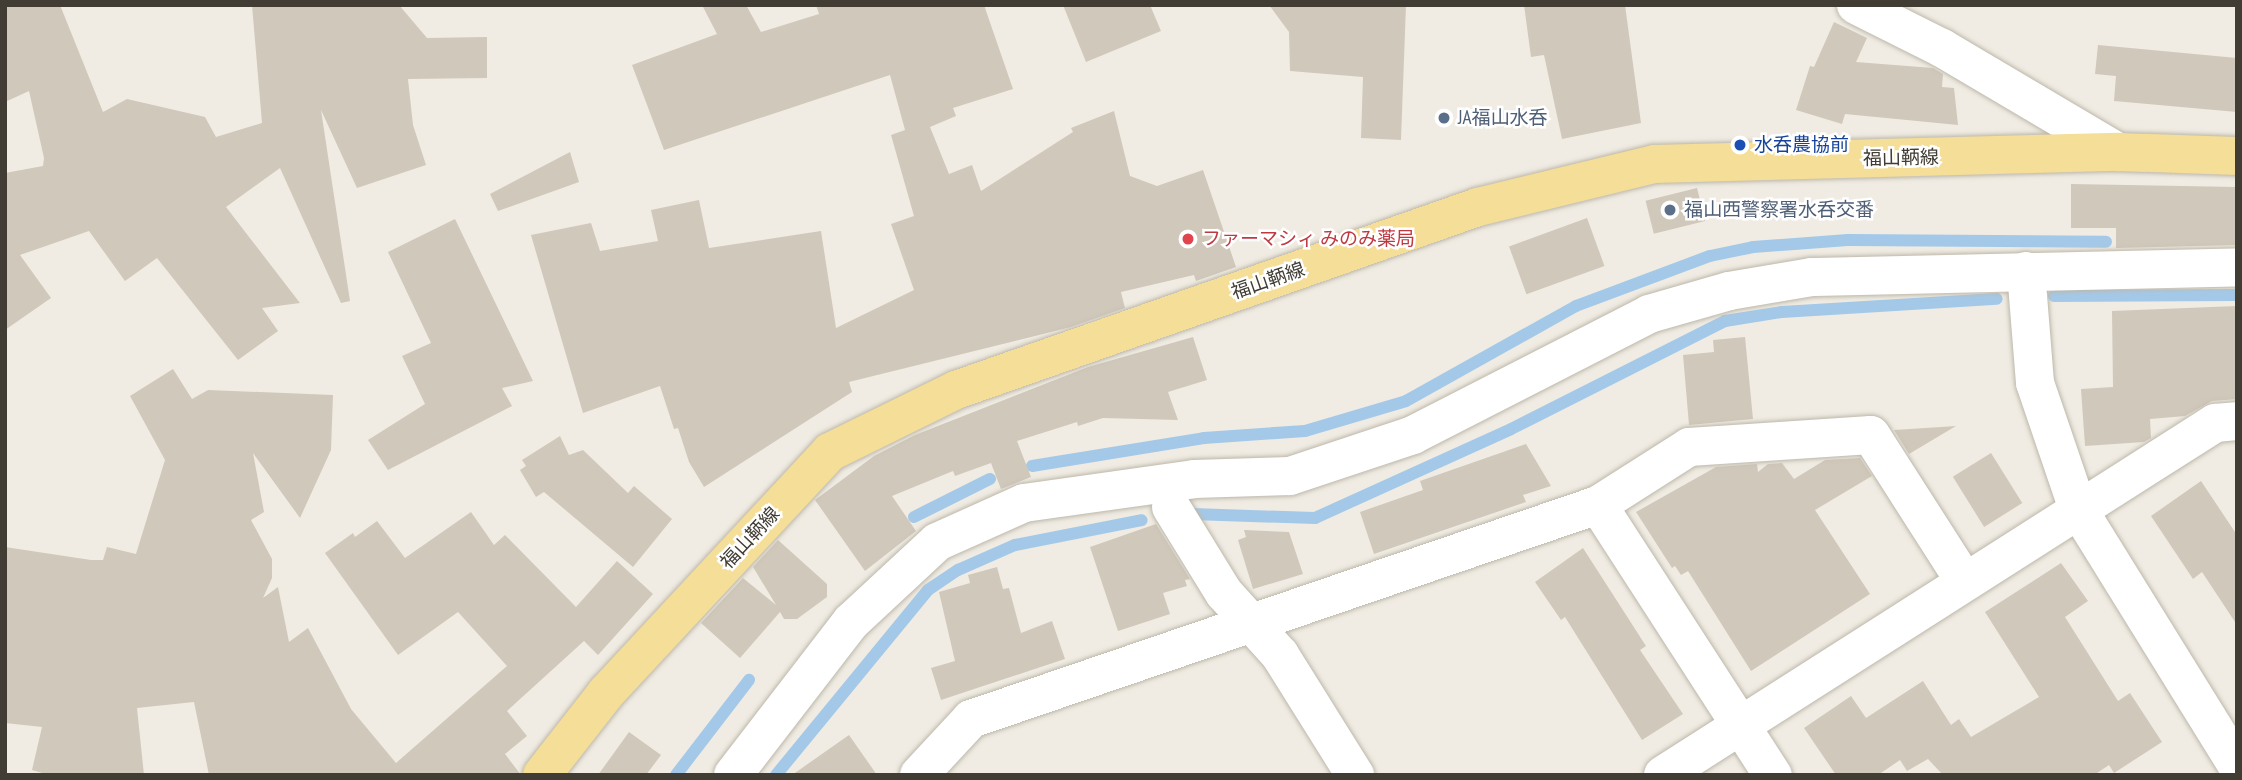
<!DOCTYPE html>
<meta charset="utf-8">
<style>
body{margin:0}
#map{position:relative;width:2242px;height:780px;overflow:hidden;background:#f0ece3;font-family:"PT Sans Narrow","Noto Sans JP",sans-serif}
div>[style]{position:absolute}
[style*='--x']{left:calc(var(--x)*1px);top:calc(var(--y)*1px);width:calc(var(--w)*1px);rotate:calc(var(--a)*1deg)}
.stream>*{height:12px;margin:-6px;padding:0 6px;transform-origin:6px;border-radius:6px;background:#a4c9e8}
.building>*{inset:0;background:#d0c8ba;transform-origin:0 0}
.roads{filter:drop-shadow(0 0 2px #bdb7aa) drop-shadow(0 0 2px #bdb7aa)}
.minor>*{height:38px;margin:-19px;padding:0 19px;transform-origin:19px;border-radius:19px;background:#fff}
.primary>*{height:38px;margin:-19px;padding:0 19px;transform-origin:19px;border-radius:19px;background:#f4de98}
.dots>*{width:19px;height:19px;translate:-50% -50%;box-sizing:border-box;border:4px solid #fff;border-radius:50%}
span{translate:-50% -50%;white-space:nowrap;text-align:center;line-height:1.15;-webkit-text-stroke:5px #fff;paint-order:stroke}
.service-label{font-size:19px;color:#4e5e75}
.left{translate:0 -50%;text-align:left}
.transit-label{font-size:19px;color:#164399}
.street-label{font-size:19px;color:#413c34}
.health-label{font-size:19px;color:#be3a42}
.frame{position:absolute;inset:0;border:7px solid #413c34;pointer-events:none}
</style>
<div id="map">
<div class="stream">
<div style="--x:2054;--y:296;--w:183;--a:-0.3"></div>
<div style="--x:1032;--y:466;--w:174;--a:-9.2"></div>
<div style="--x:1204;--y:438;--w:101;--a:-4"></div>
<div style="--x:1305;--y:431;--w:105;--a:-16.5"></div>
<div style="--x:1406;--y:401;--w:195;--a:-29.2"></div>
<div style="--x:1576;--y:306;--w:143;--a:-20.5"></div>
<div style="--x:1710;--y:256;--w:44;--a:-11.8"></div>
<div style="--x:1753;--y:247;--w:95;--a:-4.2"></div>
<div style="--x:1848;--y:240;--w:258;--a:0.4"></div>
<div style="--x:1192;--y:514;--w:123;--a:1.9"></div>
<div style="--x:1315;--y:518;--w:215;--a:-24.4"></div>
<div style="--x:1511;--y:429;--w:240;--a:-26.8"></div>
<div style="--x:1725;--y:321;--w:58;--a:-9"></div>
<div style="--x:1782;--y:312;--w:215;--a:-3.5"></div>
<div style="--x:914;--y:517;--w:85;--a:-26.6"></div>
<div style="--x:676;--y:775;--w:120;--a:-52.5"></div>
<div style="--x:776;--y:775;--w:239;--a:-50.6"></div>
<div style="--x:928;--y:590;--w:36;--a:-34"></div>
<div style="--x:958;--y:570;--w:62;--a:-23.7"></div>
<div style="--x:1015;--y:545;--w:129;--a:-11.1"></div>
</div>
<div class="building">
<div style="clip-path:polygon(5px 5px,60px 5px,103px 112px,127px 99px,205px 117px,216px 137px,262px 123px,252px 5px,399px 5px,427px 38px,487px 37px,487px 78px,408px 79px,413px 125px,426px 165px,357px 188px,321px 110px,350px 301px,341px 303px,280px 168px,226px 207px,300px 303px,262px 308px,278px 331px,238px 360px,157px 258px,125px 281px,89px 231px,20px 255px,51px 298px,5px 330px,5px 173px,43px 166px,44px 158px,29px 91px,5px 102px)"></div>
<div style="clip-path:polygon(702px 5px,746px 5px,761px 32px,819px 14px,816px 5px,984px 5px,1013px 89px,953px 108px,956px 116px,930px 127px,949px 174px,972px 165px,981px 191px,1073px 132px,1071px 128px,1114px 111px,1130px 176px,1157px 186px,1203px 170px,1236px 267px,1196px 281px,1194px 275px,1121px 292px,1125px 308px,1071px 327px,849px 382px,852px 392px,704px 487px,689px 462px,678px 428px,674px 429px,660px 386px,583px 413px,531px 235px,591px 223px,600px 251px,658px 241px,651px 210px,699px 200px,709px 248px,821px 231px,836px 328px,914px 290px,891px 224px,914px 216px,891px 135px,905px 130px,890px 75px,664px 150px,632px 65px,717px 34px)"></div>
<div style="clip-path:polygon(1063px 5px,1150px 5px,1161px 31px,1086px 62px)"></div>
<div style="clip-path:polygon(1269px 5px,1406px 5px,1401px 140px,1361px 138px,1363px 77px,1290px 71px,1289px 32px)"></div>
<div style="clip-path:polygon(1524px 5px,1625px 5px,1641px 123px,1562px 139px,1544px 55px,1531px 57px)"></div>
<div style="clip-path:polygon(1834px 22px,1867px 38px,1856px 62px,1933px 68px,1943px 74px,1942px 87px,1954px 88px,1958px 125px,1845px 114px,1842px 124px,1796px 110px,1810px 66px,1814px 67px)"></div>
<div style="clip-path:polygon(2098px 45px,2237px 58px,2237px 112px,2114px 101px,2116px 76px,2095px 74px)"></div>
<div style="clip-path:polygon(570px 152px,579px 182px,498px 211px,490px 194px)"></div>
<div style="clip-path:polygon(2071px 184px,2237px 187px,2237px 245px,2116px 248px,2116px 228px,2071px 228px)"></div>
<div style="left:1697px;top:188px;width:34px;height:53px;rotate:76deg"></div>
<div style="left:1587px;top:218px;width:51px;height:83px;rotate:70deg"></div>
<div style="clip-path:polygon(455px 219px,533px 381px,502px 388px,512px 406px,388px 470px,368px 440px,425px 404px,402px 356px,431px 343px,388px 252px)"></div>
<div style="clip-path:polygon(2237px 306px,2237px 399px,2212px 401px,2185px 416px,2150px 419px,2151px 438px,2144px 442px,2085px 446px,2081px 389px,2113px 387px,2112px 311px)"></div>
<div style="clip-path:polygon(1193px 337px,1207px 380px,1168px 392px,1178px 420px,1103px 418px,1078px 426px,1077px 422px,1017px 441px,1031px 477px,1001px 489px,991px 463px,955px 476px,953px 471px,892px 496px,916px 531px,865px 571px,815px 500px,874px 456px,915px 435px,1088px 367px)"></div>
<div style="clip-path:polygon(1745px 337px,1753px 419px,1689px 425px,1683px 355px,1714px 352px,1713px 340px)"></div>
<div style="clip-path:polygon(173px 369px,192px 399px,208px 390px,333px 395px,331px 450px,300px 518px,253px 453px,264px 512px,251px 520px,272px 559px,272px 578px,263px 598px,278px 587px,289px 642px,308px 628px,351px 709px,396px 763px,507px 666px,458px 612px,398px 655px,325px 553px,353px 533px,355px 537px,377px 521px,405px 558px,471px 512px,494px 545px,505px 535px,576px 607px,617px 561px,653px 594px,598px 655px,584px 641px,507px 711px,527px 736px,505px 754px,521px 775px,209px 775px,194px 702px,137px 708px,144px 775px,49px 775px,32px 770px,42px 727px,5px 723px,5px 547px,91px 560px,103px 560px,107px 547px,136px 554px,165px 460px,130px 396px)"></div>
<div style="clip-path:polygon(1956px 426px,1909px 454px,1894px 430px)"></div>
<div style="clip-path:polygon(560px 436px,569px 455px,583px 450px,628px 493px,634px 486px,672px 519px,633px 567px,544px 492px,536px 497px,520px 470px,526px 466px,522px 460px)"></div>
<div style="clip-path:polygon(1526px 444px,1551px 486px,1523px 495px,1526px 502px,1374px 554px,1360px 512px,1423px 490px,1420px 481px)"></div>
<div style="left:1991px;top:453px;width:59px;height:45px;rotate:58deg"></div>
<div style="clip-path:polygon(1860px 458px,1872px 476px,1815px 510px,1870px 594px,1751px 671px,1688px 571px,1681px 575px,1675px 566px,1672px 568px,1636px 512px,1716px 467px,1757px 464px,1758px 472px,1768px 464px,1782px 463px,1794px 479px,1825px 460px)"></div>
<div style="clip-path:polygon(2201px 481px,2237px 535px,2237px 625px,2202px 572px,2193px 579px,2151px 516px)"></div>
<div style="clip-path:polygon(1156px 524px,1190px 579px,1185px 580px,1187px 586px,1163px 593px,1170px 614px,1118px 631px,1090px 547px)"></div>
<div style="clip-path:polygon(1244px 530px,1289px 532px,1303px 574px,1253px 589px,1238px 540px,1246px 537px)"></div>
<div style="clip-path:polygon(778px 540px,827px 584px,827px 597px,797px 619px,784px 619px,780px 612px,740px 658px,701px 623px,743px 578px,776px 605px,753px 567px)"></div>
<div style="clip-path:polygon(1583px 548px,1646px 646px,1640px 650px,1683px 714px,1642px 740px,1565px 617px,1561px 620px,1535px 582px)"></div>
<div style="clip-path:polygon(2061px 563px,2088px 601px,2065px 617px,2118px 701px,2130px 693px,2162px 742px,2114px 773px,2109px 765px,2094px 775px,1943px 775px,1928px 759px,1907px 771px,1900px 760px,1878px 775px,1836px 775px,1804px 728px,1851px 696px,1866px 718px,1923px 681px,1951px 725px,1959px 719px,1971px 737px,2039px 697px,1985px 612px)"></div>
<div style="clip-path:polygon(997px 567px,1003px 589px,1009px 588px,1021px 633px,1052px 621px,1065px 659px,941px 700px,931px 668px,955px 661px,939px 592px,970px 583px,968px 575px)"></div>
<div style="clip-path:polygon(629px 732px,661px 755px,646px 775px,598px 775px)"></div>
<div style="clip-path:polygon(849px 735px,877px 775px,792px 775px)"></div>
</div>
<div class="roads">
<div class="minor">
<div style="--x:1856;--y:5;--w:96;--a:26.6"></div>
<div style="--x:1942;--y:48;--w:204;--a:30.6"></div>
<div style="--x:2026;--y:271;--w:112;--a:85.4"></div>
<div style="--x:2035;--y:383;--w:133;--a:71.2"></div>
<div style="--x:2078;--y:509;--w:301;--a:58.2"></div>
<div style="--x:1598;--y:505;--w:322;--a:57.1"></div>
<div style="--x:1171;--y:507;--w:101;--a:58.4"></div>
<div style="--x:1224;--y:593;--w:84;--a:47.9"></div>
<div style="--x:1280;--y:655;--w:142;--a:58"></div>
<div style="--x:733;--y:775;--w:193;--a:-52.4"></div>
<div style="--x:851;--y:622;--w:117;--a:-42.9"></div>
<div style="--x:937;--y:542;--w:95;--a:-24.1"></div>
<div style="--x:1024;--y:503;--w:172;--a:-8"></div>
<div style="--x:1194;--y:479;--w:96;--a:-1.8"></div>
<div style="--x:1290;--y:476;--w:130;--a:-18.4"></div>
<div style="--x:1413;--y:435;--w:265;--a:-27.1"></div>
<div style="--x:1649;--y:314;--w:83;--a:-16"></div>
<div style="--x:1729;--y:291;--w:84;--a:-9.6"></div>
<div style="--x:1812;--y:277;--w:425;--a:-1.3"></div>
<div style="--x:919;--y:775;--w:76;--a:-47.1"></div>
<div style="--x:971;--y:719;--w:663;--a:-18.85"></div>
<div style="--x:1598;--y:505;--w:108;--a:-32.5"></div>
<div style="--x:1689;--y:447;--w:182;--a:-3.8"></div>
<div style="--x:1871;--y:435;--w:174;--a:57.4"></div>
<div style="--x:1663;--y:775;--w:655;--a:-32.52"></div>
<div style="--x:2215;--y:423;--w:22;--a:-5"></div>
</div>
<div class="primary">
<div style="--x:542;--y:775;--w:104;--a:-52"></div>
<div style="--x:606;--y:693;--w:329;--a:-47.1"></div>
<div style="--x:830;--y:452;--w:140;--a:-26.2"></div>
<div style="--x:956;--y:390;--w:553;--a:-19.32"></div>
<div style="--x:1478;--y:207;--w:181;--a:-13.7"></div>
<div style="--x:1654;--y:164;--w:464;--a:-1.5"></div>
<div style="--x:2118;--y:152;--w:119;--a:1.9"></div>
</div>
</div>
<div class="dots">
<div style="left:1444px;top:118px;background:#5c6f8a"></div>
<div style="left:1740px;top:145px;background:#1a4fb4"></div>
<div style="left:1670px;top:210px;background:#5c6f8a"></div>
<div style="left:1188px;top:239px;background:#e0444e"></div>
</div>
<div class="service-label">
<span class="left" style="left:1458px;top:118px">JA福山水呑</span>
<span class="left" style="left:1684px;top:210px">福山西警察署水呑交番</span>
</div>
<div class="transit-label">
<span class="left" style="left:1754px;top:145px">水呑農協前</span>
</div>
<div class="street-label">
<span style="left:1901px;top:158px;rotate:-1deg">福山鞆線</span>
<span style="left:1268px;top:281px;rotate:-19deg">福山鞆線</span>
<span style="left:750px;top:538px;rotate:-47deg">福山鞆線</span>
</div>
<div class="health-label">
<span class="left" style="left:1202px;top:239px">ファーマシィ みのみ薬局</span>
</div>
<div class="frame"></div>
</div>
